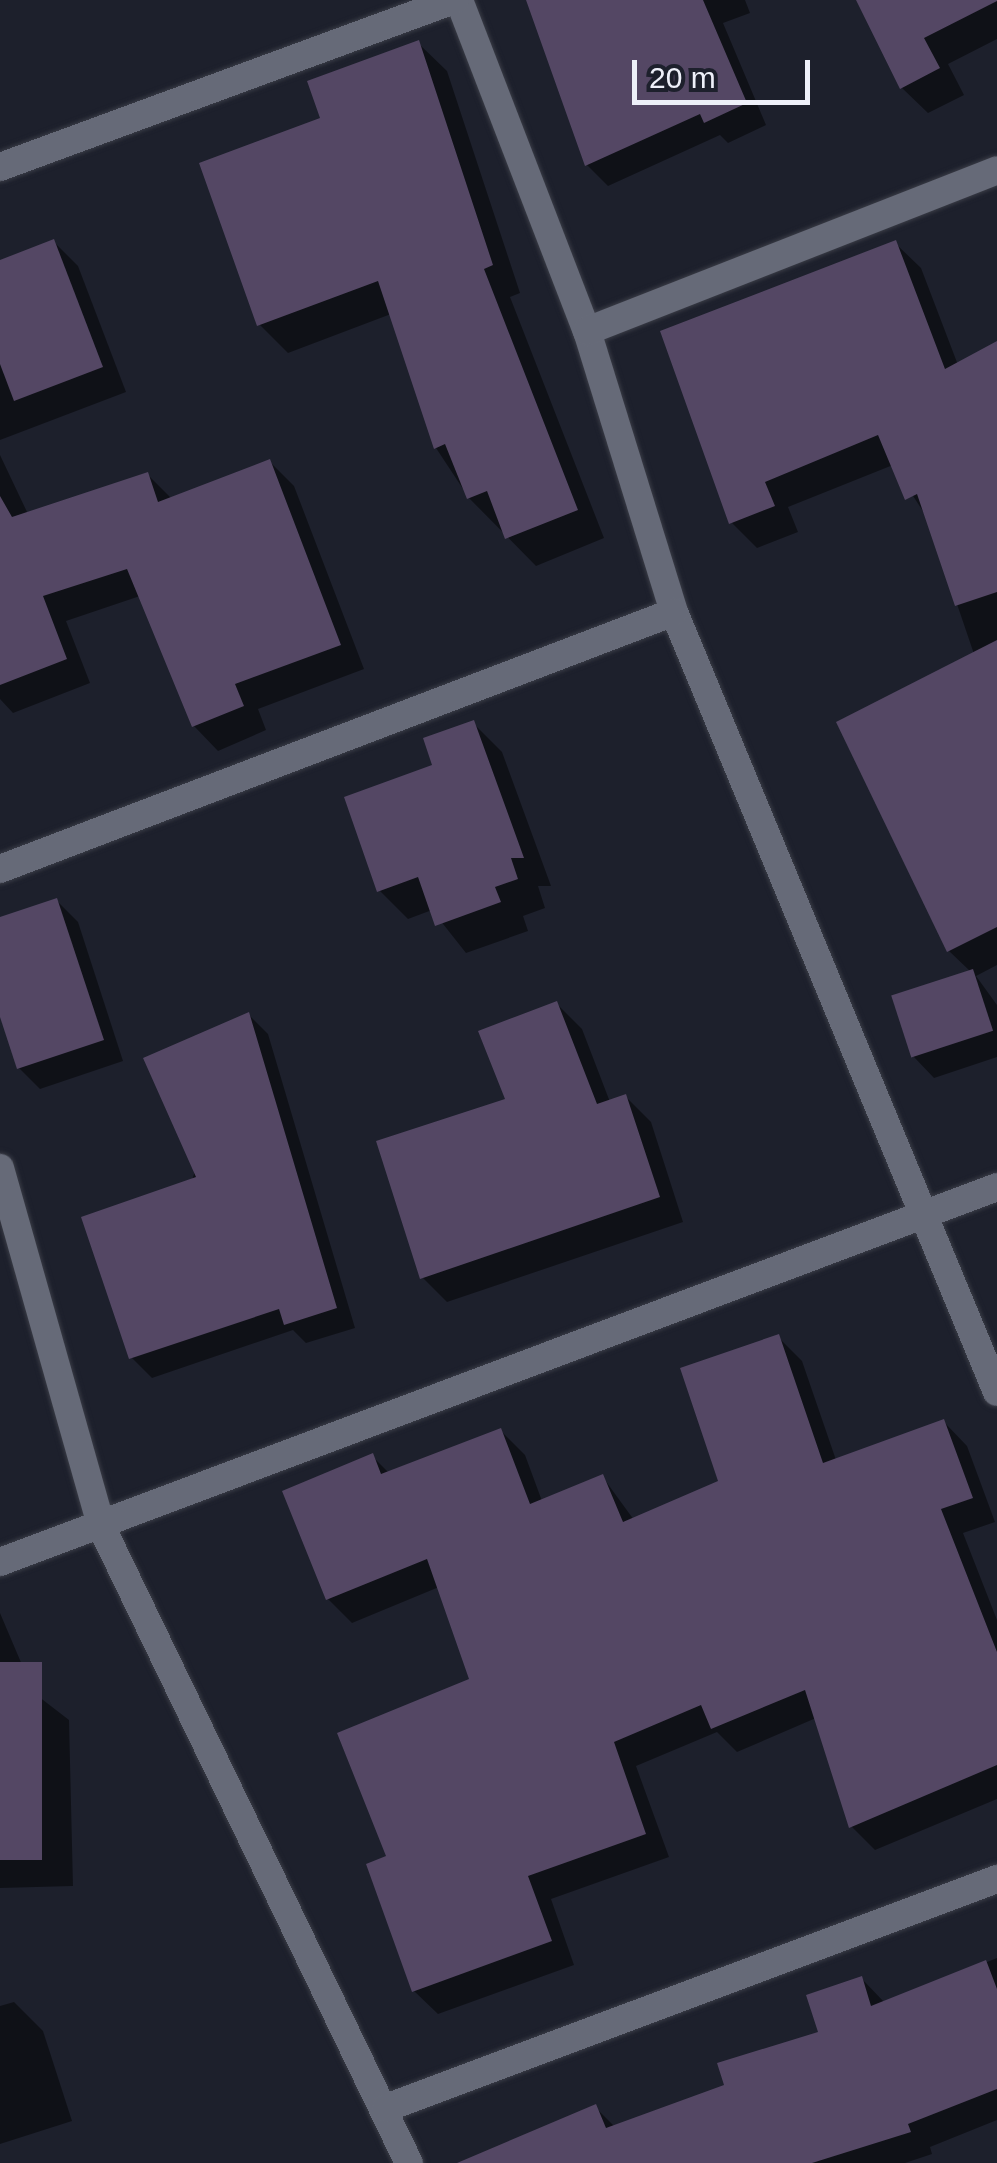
<!DOCTYPE html>
<style>
body{margin:0}
#map{position:relative;width:997px;height:2163px;overflow:hidden;background:#1d202c;font-family:Arial,sans-serif}
div>[style]{position:absolute}
[style*='--x']{left:calc(var(--x)*1px);top:calc(var(--y)*1px);width:calc(var(--w)*1px);rotate:calc(var(--a)*1deg)}
.shadow>*{inset:0;background:#0007}
.building>*{inset:0;background:#544764;transform-origin:0 0}
.roads{filter:drop-shadow(0 0 2px #3a3c46) drop-shadow(0 0 2px #3a3c46)}
.minor>*{height:28px;margin:-14px;padding:0 14px;transform-origin:14px;border-radius:14px;background:#666a78}
.tertiary>*{height:28px;margin:-14px;padding:0 14px;transform-origin:14px;border-radius:14px;background:#666a78}
span{translate:-50% -50%;white-space:nowrap;text-align:center;line-height:1.15;-webkit-text-stroke:9px #1d202c;paint-order:stroke}
.scale{position:absolute;left:632px;top:60px;width:178px;height:45px;box-sizing:border-box;border:5px solid #eef0f9;border-top:0;padding-left:12px;font-size:30px;line-height:35px;white-space:nowrap;color:#eef0f9;-webkit-text-stroke:8px #1d202c;paint-order:stroke}
</style>
<div id="map">
<div class="shadow">
<div style="clip-path:polygon(529px 0,745px 0,750px 13px,723px 23px,766px 125px,728px 143px,720px 135px,608px 186px,587px 165px)"></div>
<div style="clip-path:polygon(859px 0,997px 0,997px 39px,948px 64px,964px 95px,928px 113px,902px 88px)"></div>
<div style="clip-path:polygon(418px 43px,447px 71px,520px 293px,510px 297px,604px 538px,536px 566px,469px 498px,436px 448px,391px 314px,288px 353px,260px 325px,324px 119px)"></div>
<div style="clip-path:polygon(54px 242px,78px 266px,126px 392px,0 440px,0 263px)"></div>
<div style="clip-path:polygon(895px 243px,921px 268px,958px 365px,997px 344px,997px 965px,976px 976px,997px 1005px,997px 1057px,934px 1078px,913px 1056px,971px 972px,949px 951px,974px 654px,928px 519px,893px 465px,788px 507px,798px 532px,757px 548px,732px 523px)"></div>
<div style="clip-path:polygon(0 455px,28px 514px,148px 475px,172px 499px,270px 462px,294px 486px,364px 669px,258px 709px,266px 730px,218px 751px,194px 726px,140px 596px,66px 621px,90px 683px,13px 713px,0 699px)"></div>
<div style="clip-path:polygon(473px 723px,502px 752px,551px 886px,538px 886px,545px 908px,523px 916px,528px 931px,466px 953px,432px 910px,408px 919px,379px 890px,435px 766px)"></div>
<div style="clip-path:polygon(57px 901px,78px 922px,123px 1061px,40px 1089px,19px 1068px,0 1009px,0 919px)"></div>
<div style="clip-path:polygon(557px 1004px,582px 1029px,610px 1102px,626px 1097px,651px 1122px,683px 1222px,447px 1302px,422px 1277px)"></div>
<div style="clip-path:polygon(248px 1014px,268px 1034px,355px 1328px,306px 1343px,293px 1330px,152px 1378px,132px 1358px)"></div>
<div style="clip-path:polygon(778px 1337px,802px 1361px,836px 1460px,944px 1422px,967px 1446px,995px 1522px,963px 1533px,997px 1620px,997px 1799px,875px 1850px,851px 1826px,816px 1718px,737px 1752px,717px 1732px,636px 1766px,669px 1857px,551px 1899px,574px 1965px,438px 2014px,414px 1991px,390px 1858px,472px 1681px,439px 1587px,352px 1623px,328px 1599px,372px 1456px,390px 1474px,501px 1431px,525px 1455px,542px 1501px,602px 1476px,634px 1520px,722px 1483px)"></div>
<div style="clip-path:polygon(0 1613px,34px 1693px,69px 1720px,73px 1886px,0 1888px)"></div>
<div style="clip-path:polygon(997px 1958px,997px 2120px,930px 2147px,932px 2154px,905px 2163px,496px 2163px,595px 2107px,615px 2127px,728px 2087px,821px 2033px,862px 1979px,885px 2003px)"></div>
<div style="clip-path:polygon(14px 2002px,43px 2031px,72px 2121px,0 2144px,0 2006px)"></div>
</div>
<div class="building">
<div style="clip-path:polygon(526px 0,703px 0,747px 103px,704px 123px,700px 114px,585px 166px)"></div>
<div style="clip-path:polygon(856px 0,997px 0,997px 1px,924px 38px,940px 68px,900px 89px)"></div>
<div style="clip-path:polygon(419px 40px,493px 265px,484px 269px,578px 510px,505px 539px,487px 491px,467px 499px,445px 444px,434px 449px,378px 281px,257px 326px,199px 163px,320px 118px,307px 81px)"></div>
<div style="clip-path:polygon(54px 239px,103px 367px,14px 401px,0 364px,0 260px)"></div>
<div style="clip-path:polygon(896px 240px,945px 369px,997px 341px,997px 592px,955px 606px,917px 494px,905px 500px,878px 435px,765px 482px,775px 506px,729px 524px,660px 331px)"></div>
<div style="clip-path:polygon(270px 459px,341px 645px,235px 684px,244px 706px,192px 727px,127px 569px,43px 596px,67px 659px,0 685px,0 496px,12px 517px,148px 472px,158px 502px)"></div>
<div style="clip-path:polygon(997px 640px,997px 927px,947px 952px,836px 722px)"></div>
<div style="clip-path:polygon(474px 720px,524px 858px,511px 858px,518px 879px,495px 887px,501px 902px,435px 926px,418px 877px,377px 892px,344px 797px,432px 765px,423px 738px)"></div>
<div style="clip-path:polygon(57px 898px,104px 1040px,17px 1069px,0 1017px,0 917px)"></div>
<div style="left:973px;top:969px;width:65px;height:86px;rotate:72deg"></div>
<div style="clip-path:polygon(557px 1001px,597px 1104px,626px 1094px,660px 1197px,420px 1279px,376px 1141px,505px 1099px,478px 1031px)"></div>
<div style="clip-path:polygon(249px 1012px,337px 1308px,284px 1325px,279px 1309px,129px 1359px,81px 1217px,196px 1177px,143px 1058px)"></div>
<div style="clip-path:polygon(779px 1334px,823px 1463px,944px 1419px,973px 1498px,941px 1509px,997px 1652px,997px 1765px,849px 1828px,805px 1690px,711px 1729px,701px 1705px,614px 1742px,646px 1834px,528px 1876px,552px 1941px,412px 1992px,366px 1864px,386px 1856px,337px 1733px,469px 1679px,427px 1559px,326px 1600px,282px 1491px,373px 1453px,381px 1474px,501px 1428px,530px 1504px,603px 1474px,623px 1522px,718px 1481px,680px 1368px)"></div>
<div style="left:0;top:1662px;width:42px;height:198px"></div>
<div style="clip-path:polygon(986px 1960px,997px 1989px,997px 2089px,908px 2124px,911px 2132px,812px 2163px,457px 2163px,596px 2104px,606px 2128px,724px 2085px,717px 2063px,818px 2032px,806px 1995px,862px 1976px,871px 2006px)"></div>
</div>
<div class="roads">
<div class="minor">
<div style="--x:459;--y:0;--w:355;--a:68.9"></div>
<div style="--x:587;--y:331;--w:294;--a:72.8"></div>
<div style="--x:674;--y:612;--w:844;--a:67.51"></div>
<div style="--x:0;--y:167;--w:485;--a:-20.2"></div>
<div style="--x:587;--y:331;--w:440;--a:-21.4"></div>
<div style="--x:0;--y:869;--w:721;--a:-20.87"></div>
<div style="--x:0;--y:1168;--w:374;--a:74.2"></div>
<div style="--x:102;--y:1528;--w:705;--a:64.2"></div>
<div style="--x:386;--y:2108;--w:653;--a:-20.55"></div>
</div>
<div class="tertiary">
<div style="--x:0;--y:1562;--w:1065;--a:-20.61"></div>
</div>
</div>
<div class="scale">20 m</div>
</div>
